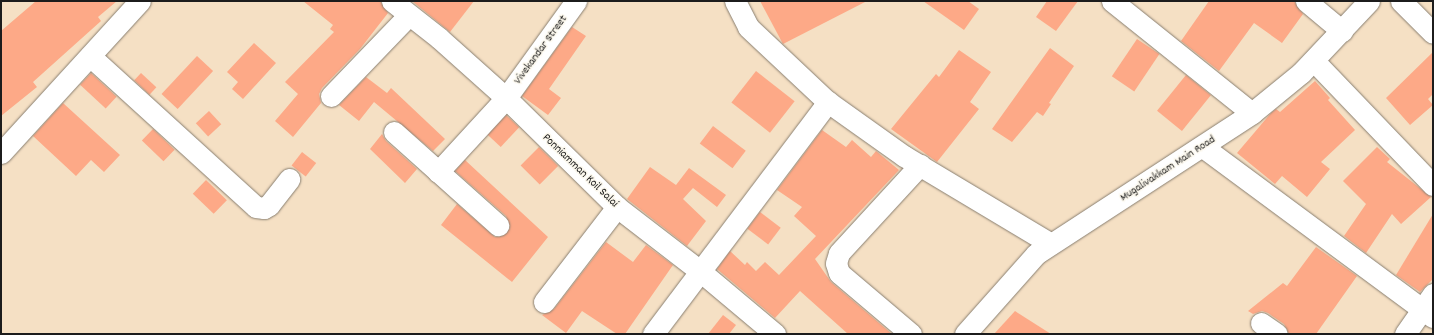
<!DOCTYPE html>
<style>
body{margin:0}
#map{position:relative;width:1434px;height:335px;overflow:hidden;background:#f5e0c4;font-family:Dekko,sans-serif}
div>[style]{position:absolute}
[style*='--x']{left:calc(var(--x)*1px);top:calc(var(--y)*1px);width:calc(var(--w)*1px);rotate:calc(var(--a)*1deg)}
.building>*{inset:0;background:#fda987;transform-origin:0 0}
.roads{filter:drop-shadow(0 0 1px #887e70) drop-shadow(0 0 1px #887e70)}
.minor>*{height:21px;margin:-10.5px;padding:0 10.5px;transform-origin:10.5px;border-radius:10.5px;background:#fff}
span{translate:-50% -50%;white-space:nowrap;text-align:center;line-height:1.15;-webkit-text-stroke:3px #fbf7ec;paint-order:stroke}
.street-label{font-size:12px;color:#1c1c1c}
.frame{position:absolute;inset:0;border:2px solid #1c1c1c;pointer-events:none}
</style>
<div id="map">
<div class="building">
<div style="clip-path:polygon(36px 1px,117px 1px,98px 17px,101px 21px,33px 82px,37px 87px,1px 116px,1px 31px)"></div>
<div style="clip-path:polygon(303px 1px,380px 1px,388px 13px,360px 49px,322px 88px,319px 94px,321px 103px,293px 137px,275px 121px,298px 94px,285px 82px,334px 32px,330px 29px,333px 25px)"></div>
<div style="clip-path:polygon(412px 1px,474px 1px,450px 32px)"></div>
<div style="clip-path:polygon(760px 1px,867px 1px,783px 44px)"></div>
<div style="clip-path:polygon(923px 1px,968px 1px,979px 9px,964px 30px)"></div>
<div style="clip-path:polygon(1047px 1px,1078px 1px,1056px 31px,1036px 17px)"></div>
<div style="clip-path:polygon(1209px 1px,1294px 1px,1303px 14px,1282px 43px,1254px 23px,1219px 71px,1181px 41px)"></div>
<div style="clip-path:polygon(572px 27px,586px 36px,549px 89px,561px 98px,548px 115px,522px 96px)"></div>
<div style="left:1137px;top:39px;width:27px;height:45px;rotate:34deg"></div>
<div style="clip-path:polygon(254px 43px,276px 63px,243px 99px,232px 89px,238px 82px,227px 72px)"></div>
<div style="clip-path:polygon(1050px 48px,1074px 66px,1049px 103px,1051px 104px,1043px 116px,1037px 112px,1012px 142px,992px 129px)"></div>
<div style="clip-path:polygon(959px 50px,991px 72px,970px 102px,979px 109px,937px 162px,891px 129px,936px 74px,939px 77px)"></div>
<div style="clip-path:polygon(1433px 52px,1433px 94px,1428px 99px,1433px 105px,1410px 125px,1386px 98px)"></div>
<div style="left:197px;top:56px;width:22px;height:52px;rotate:43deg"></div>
<div style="left:756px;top:71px;width:49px;height:40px;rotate:38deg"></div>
<div style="left:91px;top:73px;width:35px;height:16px;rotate:43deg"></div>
<div style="left:141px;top:73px;width:21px;height:10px;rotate:43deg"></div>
<div style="left:1186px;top:75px;width:32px;height:46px;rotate:39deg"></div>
<div style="clip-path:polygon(366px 77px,387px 93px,391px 88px,445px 139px,433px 151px,374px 102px,359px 121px,339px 105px)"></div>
<div style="clip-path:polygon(1315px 81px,1330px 98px,1328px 100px,1355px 130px,1321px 162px,1330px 169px,1307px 197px,1282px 176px,1275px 184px,1237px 153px,1271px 113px,1276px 109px,1280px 112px)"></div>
<div style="clip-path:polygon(63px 103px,120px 155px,104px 172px,91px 160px,76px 176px,33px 136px)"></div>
<div style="left:209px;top:111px;width:18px;height:18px;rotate:47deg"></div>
<div style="left:506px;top:115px;width:18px;height:27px;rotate:43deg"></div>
<div style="left:713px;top:126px;width:41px;height:22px;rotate:37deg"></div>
<div style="left:153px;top:129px;width:30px;height:16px;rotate:44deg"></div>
<div style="clip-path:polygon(822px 130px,846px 147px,852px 140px,871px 157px,876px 151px,899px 170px,815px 259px,831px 282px,892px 334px,848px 334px,800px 291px,775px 318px,717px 269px,730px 251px,745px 265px,747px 262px,756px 271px,765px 262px,779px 275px,816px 236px,794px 216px,802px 207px,777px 190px)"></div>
<div style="clip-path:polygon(382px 134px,386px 141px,417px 169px,405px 183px,370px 149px)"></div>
<div style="left:539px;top:147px;width:27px;height:26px;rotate:45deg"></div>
<div style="clip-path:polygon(1377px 147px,1390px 159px,1387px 162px,1431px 197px,1401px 224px,1392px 214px,1366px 253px,1344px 236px,1366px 204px,1343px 181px)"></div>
<div style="left:302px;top:152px;width:18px;height:17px;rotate:38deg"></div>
<div style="clip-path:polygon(465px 160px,548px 237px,512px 282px,441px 225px,457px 204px,495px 237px,502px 236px,510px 228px,506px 216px,455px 171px)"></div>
<div style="clip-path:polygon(650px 167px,676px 185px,689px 168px,726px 195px,717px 207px,693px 188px,683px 199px,706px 221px,687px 246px,627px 199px)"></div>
<div style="left:206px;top:180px;width:29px;height:19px;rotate:44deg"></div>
<div style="left:760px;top:212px;width:26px;height:21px;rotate:37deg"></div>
<div style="clip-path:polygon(1433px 214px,1433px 279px,1420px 292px,1396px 275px)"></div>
<div style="clip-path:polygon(606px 242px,633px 262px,646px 245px,673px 265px,625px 334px,617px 334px,582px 311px,566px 333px,542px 315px,554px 309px)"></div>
<div style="clip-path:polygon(1316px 247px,1357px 276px,1316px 334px,1289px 334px,1284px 324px,1268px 313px,1262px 311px,1253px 314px,1248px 311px,1283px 283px,1287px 286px)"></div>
<div style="clip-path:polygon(1015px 311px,1051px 334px,994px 334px)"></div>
<div style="clip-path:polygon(723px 315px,736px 325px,729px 334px,708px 334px)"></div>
</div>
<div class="roads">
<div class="minor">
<div style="--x:392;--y:1;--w:60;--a:38.2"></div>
<div style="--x:439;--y:38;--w:90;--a:41.8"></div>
<div style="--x:506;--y:98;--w:156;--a:44.5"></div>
<div style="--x:617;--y:207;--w:105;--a:37.6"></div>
<div style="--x:700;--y:271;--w:98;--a:40"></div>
<div style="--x:735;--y:1;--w:29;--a:63"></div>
<div style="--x:748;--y:27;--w:110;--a:43.2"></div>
<div style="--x:828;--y:102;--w:93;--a:35.4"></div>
<div style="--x:904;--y:156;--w:171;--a:30.9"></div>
<div style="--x:1112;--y:1;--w:179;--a:38.7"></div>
<div style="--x:1306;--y:1;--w:47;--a:39.8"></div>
<div style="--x:1401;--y:1;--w:45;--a:45"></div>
<div style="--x:90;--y:56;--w:224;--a:42.3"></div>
<div style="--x:256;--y:207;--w:8;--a:7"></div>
<div style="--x:264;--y:208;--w:6;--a:-31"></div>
<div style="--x:269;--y:205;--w:33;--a:-52"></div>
<div style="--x:1314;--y:61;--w:172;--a:46.2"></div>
<div style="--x:331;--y:96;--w:112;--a:-46.1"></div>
<div style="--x:394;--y:132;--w:140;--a:41.8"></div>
<div style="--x:1203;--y:147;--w:286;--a:36.5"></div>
<div style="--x:1;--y:153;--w:206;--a:-47.6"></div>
<div style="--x:438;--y:172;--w:100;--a:-47.4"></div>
<div style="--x:506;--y:98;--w:120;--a:-54.2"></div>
<div style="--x:544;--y:302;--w:120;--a:-52.5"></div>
<div style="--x:1261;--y:323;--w:19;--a:35"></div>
<div style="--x:653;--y:334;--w:291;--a:-53"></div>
<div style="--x:911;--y:334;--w:94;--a:-139.7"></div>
<div style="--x:839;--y:273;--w:10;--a:-107"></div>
<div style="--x:836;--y:263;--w:10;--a:-73"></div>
<div style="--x:839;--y:253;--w:120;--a:-47.4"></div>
<div style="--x:965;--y:334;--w:107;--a:-48.4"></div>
<div style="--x:1036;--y:254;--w:258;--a:-33.1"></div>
<div style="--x:1252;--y:113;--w:63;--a:-39.2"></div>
<div style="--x:1301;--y:73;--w:99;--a:-46.6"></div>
<div style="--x:1405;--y:334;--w:49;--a:-55"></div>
</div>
</div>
<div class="street-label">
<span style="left:541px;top:50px;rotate:-54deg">Vivekandar Street</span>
<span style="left:1168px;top:169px;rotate:-33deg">Mugalivakkam Main Road</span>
<span style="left:580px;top:171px;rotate:44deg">Ponniamman Koil Salai</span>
</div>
<div class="frame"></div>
</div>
